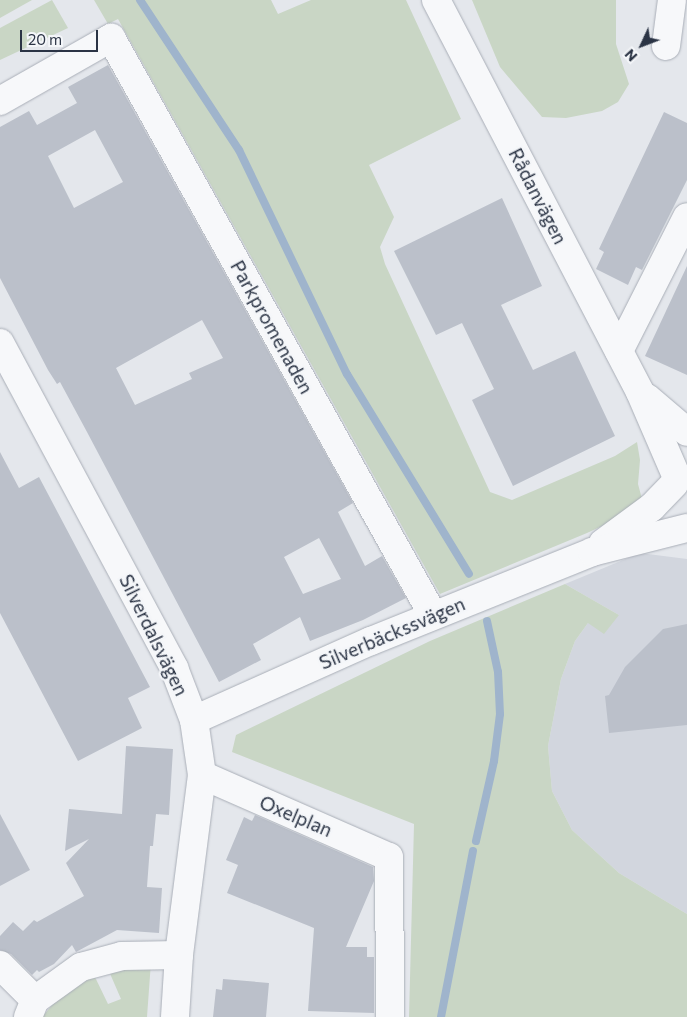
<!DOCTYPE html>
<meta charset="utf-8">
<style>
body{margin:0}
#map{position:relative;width:687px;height:1017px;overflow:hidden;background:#e4e7ec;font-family:Commissioner,sans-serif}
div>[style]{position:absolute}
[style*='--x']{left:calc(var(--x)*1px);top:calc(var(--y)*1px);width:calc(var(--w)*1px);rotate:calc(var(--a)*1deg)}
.built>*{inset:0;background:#d2d6de}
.green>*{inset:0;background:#c9d6c5}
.stream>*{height:8px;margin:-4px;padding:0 4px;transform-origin:4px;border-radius:4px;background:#9fb4cc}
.building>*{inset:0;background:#bbc0ca}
.roads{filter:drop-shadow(0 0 1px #a9aeb7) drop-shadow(0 0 1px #a9aeb7)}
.minor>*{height:28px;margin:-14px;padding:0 14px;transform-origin:14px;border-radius:14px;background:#f7f8fa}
span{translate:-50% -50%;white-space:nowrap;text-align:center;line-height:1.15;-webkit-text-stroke:4.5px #f4f6f9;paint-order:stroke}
.street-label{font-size:19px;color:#2b3445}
.north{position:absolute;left:617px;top:20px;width:50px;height:50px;-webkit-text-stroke:4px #f4f6f9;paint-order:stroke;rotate:227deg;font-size:14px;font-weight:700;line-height:20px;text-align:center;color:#2b3445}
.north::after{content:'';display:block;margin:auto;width:18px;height:22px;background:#2b3445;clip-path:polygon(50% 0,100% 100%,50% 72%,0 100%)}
.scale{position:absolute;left:20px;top:30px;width:78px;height:22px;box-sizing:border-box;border:2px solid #2b3445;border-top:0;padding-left:6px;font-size:15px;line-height:18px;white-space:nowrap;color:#2b3445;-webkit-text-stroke:4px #f4f6f9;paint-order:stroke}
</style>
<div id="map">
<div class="built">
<div style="clip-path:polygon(640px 553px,687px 559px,687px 914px,619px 873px,572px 830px,552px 791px,548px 746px,561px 679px,575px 641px,588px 623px,619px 615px,565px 584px)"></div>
</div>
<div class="green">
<div style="clip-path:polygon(0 0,32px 0,0 18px)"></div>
<div style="clip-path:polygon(52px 0,68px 28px,0 60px,0 28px)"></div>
<div style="clip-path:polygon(94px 0,271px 0,278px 14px,311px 0,406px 0,461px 119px,369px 165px,394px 217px,380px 247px,385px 264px,490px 492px,512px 500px,615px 456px,637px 442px,640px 460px,638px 484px,642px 499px,615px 520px,587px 533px,440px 594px,118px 19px,108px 24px)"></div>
<div style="clip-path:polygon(472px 0,616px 0,616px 44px,629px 84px,618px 102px,602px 111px,566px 118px,542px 117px,500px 67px)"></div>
<div style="clip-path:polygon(565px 584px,619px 615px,604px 634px,588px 623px,575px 641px,561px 679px,548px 746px,552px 791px,572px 830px,619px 873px,687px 914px,687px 1017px,409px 1017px,414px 824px,232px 752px,236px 735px,430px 641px)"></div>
<div style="clip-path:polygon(151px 962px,147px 1017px,42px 1017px,53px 1004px,94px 975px,108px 1004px,121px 999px,108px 969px)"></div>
</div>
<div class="stream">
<div style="--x:140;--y:0;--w:180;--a:56.6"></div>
<div style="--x:239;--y:150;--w:249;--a:64.3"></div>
<div style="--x:347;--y:374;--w:234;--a:58.6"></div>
<div style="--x:476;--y:841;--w:82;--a:-77.3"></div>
<div style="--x:494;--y:761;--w:47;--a:-82.7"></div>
<div style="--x:500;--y:714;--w:42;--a:-92.7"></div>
<div style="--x:498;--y:672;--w:52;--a:-102.2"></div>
<div style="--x:441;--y:1017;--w:169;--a:-79.1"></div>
</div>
<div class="building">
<div style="clip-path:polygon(evenodd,108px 65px,353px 503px,338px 512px,365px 566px,382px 556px,406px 598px,363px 620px,310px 641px,300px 617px,253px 644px,261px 660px,219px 682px,87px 432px,60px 382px,57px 384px,48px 370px,0 278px,0 127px,29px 111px,37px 125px,77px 103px,68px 87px,108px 65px,95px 130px,123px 182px,74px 208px,48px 156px,95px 130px,108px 65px,202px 320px,223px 358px,189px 373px,192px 379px,135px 405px,116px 368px,202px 320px,108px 65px,319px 538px,341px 579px,303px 594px,284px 557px,319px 538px)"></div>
<div style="clip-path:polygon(664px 112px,687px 123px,687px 180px,642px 270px,636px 267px,628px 285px,596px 269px,604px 252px,599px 249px)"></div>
<div style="clip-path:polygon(502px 198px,542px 286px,501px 305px,533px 370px,575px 351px,615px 436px,513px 486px,472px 400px,494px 389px,462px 323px,436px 335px,394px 251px)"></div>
<div style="clip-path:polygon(687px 266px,687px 375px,645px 356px)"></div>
<div style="clip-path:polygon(0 452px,19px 488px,39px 477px,150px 687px,128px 698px,142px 728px,78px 761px,0 613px)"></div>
<div style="clip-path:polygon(687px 624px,687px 725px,609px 733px,605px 696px,609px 695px,625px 667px,663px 629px)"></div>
<div style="clip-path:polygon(126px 746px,173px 749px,169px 815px,156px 814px,153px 846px,150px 846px,147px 887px,162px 888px,159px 933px,117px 930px,76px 952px,72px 945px,54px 964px,39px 972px,37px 970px,32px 975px,11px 954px,0 950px,0 936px,13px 922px,23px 931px,34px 920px,37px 922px,84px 896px,66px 863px,89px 839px,65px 851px,69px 809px,122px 814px)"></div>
<div style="clip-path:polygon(0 814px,30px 870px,0 886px)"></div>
<div style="clip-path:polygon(255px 815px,373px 867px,374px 881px,346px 947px,367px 947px,367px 957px,374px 957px,374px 1013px,308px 1011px,314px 928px,227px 893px,238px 865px,226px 860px,244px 817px,252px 821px)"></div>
<div style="clip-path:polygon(223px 979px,269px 983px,266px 1017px,213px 1017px,216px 989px,222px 990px)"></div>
</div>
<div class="roads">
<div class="minor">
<div style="--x:436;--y:0;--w:442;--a:62.5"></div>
<div style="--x:640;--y:392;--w:90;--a:66.6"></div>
<div style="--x:666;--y:46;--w:46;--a:-82.6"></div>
<div style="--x:0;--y:101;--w:128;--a:-29.6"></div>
<div style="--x:111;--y:38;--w:661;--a:60.84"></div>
<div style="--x:0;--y:343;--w:369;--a:61.8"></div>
<div style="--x:174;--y:668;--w:56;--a:69"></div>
<div style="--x:194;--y:720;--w:56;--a:81.7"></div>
<div style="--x:202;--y:775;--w:181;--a:97.3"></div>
<div style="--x:179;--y:955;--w:62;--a:93.7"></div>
<div style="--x:619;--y:351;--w:150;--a:-63.1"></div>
<div style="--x:647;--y:398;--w:52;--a:40.4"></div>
<div style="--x:603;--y:543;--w:61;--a:-36.3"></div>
<div style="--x:652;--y:507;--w:32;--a:-46"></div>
<div style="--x:194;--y:720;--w:194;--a:-24.1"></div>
<div style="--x:371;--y:641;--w:238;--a:-21.9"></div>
<div style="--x:592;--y:552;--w:98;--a:-14.2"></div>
<div style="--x:202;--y:775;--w:204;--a:23.7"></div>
<div style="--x:389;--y:857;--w:160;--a:89.6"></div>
<div style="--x:0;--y:965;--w:49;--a:45"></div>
<div style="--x:28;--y:1017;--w:18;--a:-68"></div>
<div style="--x:35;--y:1000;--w:57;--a:-35.7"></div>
<div style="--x:81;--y:967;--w:42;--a:-15"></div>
<div style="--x:122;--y:956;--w:57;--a:-1"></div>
</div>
</div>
<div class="street-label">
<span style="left:538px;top:196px;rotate:63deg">Rådanvägen</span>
<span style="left:272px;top:327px;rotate:61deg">Parkpromenaden</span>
<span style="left:392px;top:633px;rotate:-23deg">Silverbäckssvägen</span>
<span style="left:154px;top:635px;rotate:64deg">Silverdalsvägen</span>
<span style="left:296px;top:816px;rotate:23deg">Oxelplan</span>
</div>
<div class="north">N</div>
<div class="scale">20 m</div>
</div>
